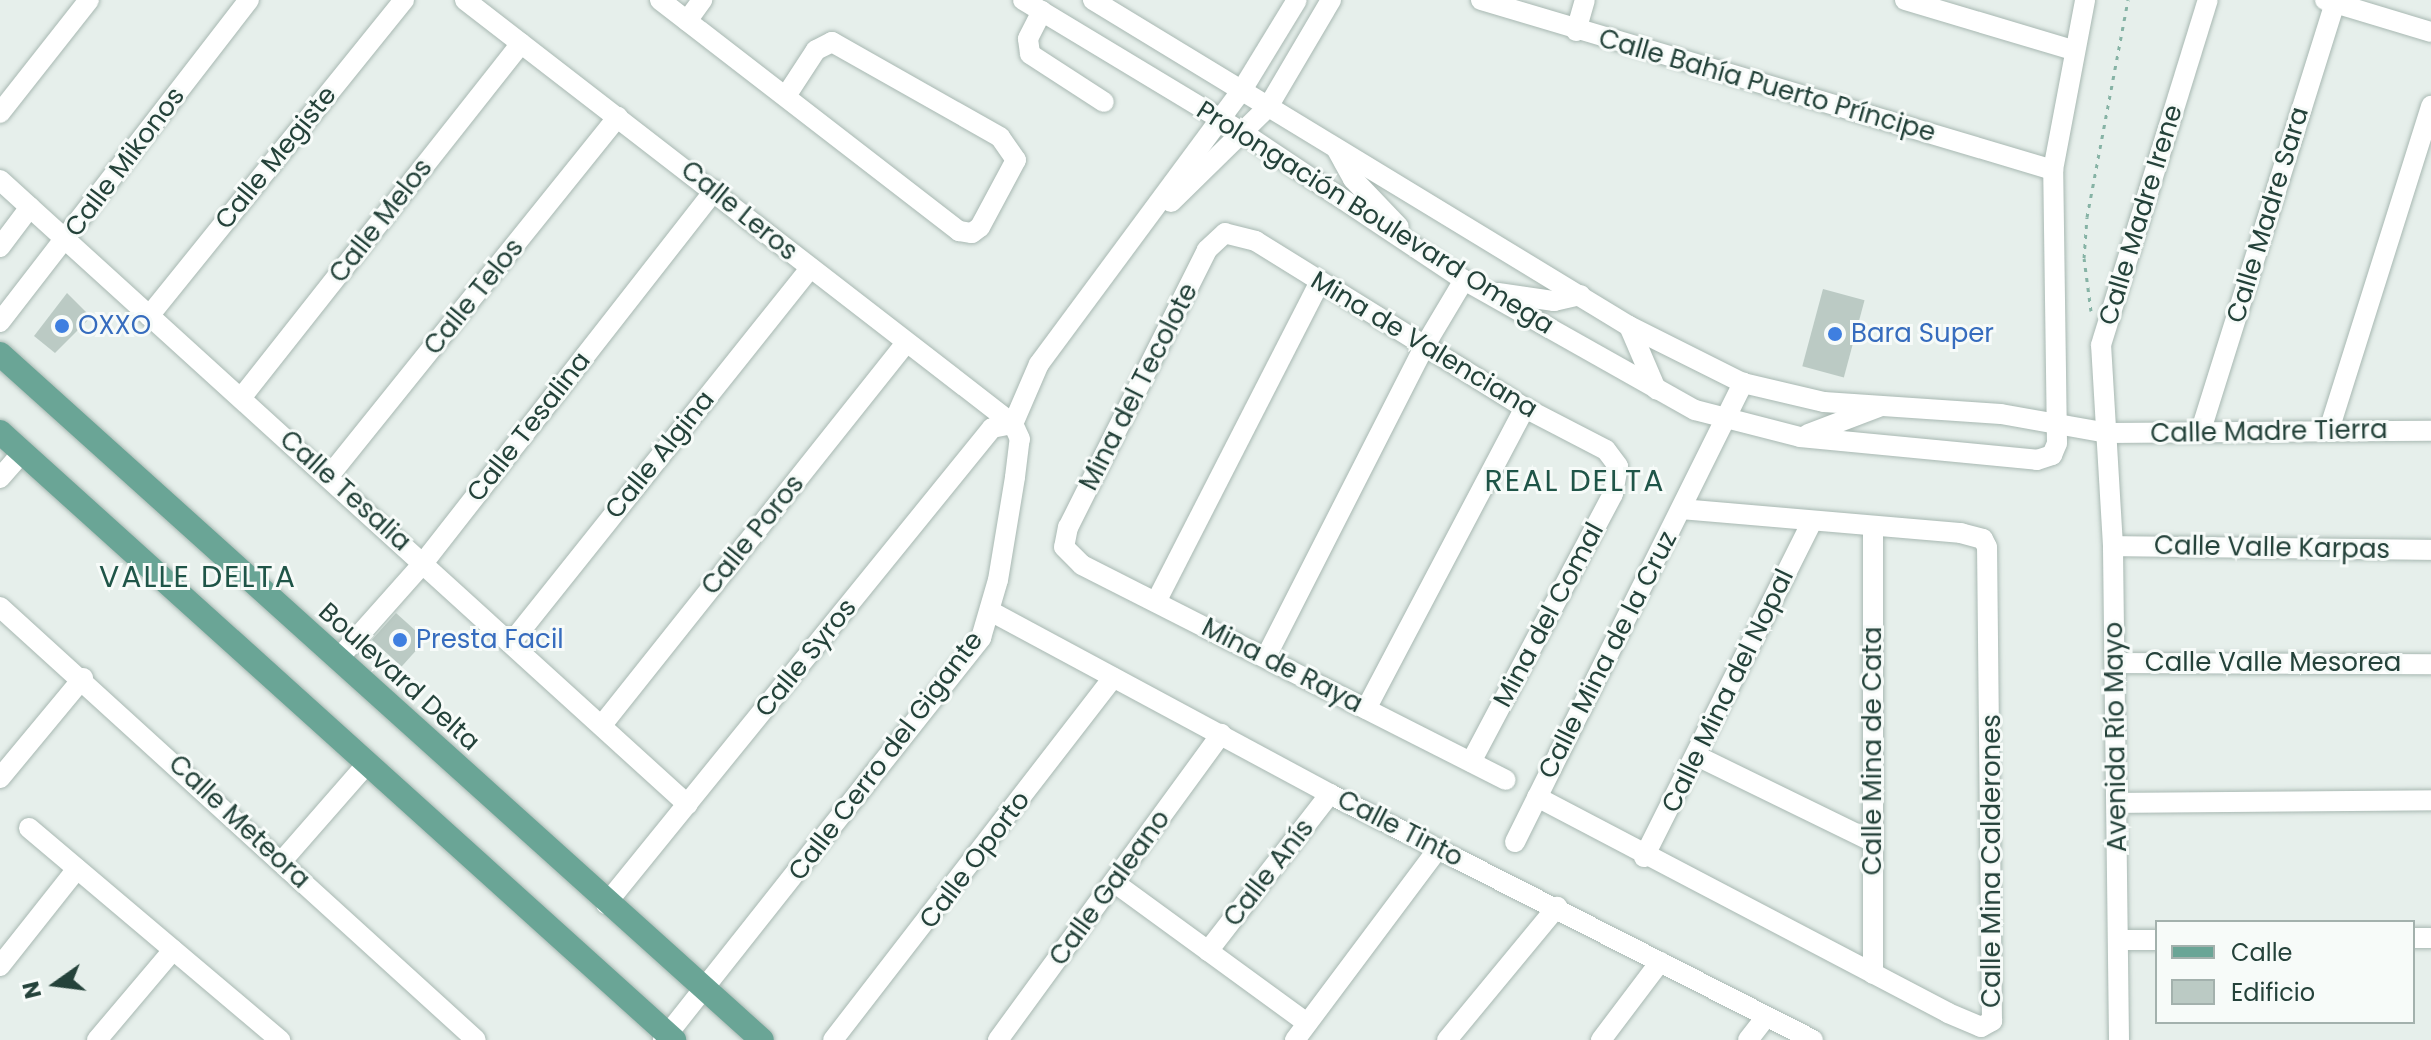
<!DOCTYPE html>
<meta charset="utf-8">
<style>
body{margin:0}
#map{position:relative;width:2431px;height:1040px;overflow:hidden;background:#e6efeb;font-family:Poppins,sans-serif}
div>[style]{position:absolute}
[style*='--x']{left:calc(var(--x)*1px);top:calc(var(--y)*1px);width:calc(var(--w)*1px);rotate:calc(var(--a)*1deg)}
.building>*{inset:0;background:#bbcac4;transform-origin:0 0}
.path>*{height:3px;margin-top:-1.5px;transform-origin:0;background:repeating-linear-gradient(90deg,#86b3a5 0 4px,transparent 0 10px)}
.roads{filter:drop-shadow(0 0 2px #a8b8b2) drop-shadow(0 0 2px #a8b8b2)}
.minor>*{height:20px;margin:-10px;padding:0 10px;transform-origin:10px;border-radius:10px;background:#fff}
.major>*{height:24px;margin:-12px;padding:0 12px;transform-origin:12px;border-radius:12px;background:#6aa596}
.dots>*{width:22px;height:22px;translate:-50% -50%;box-sizing:border-box;border:4px solid #f7fbf9;border-radius:50%}
span{translate:-50% -50%;white-space:nowrap;text-align:center;line-height:1.15;-webkit-text-stroke:6px #f7fbf9;paint-order:stroke}
.street-label{font-size:26px;color:#24423a}
.shop-label{font-size:26px;color:#366cbe}
.left{translate:0 -50%;text-align:left}
.quarter-label{font-size:30px;color:#1f5548;letter-spacing:2px}
.legend{position:absolute;left:2155px;top:920px;width:260px;height:104px;box-sizing:border-box;background:#f7fbf9;border:2px solid #a3b1ad;margin:0;padding:10px 14px;list-style:none;font-size:24px;color:#24423a}
.legend li{display:flex;align-items:center;gap:16px;height:40px}
.legend b{width:40px;border:2px solid #a3b1ad}
.north{position:absolute;left:16px;top:944px;width:80px;height:80px;-webkit-text-stroke:6px #f7fbf9;paint-order:stroke;rotate:256deg;font-size:22px;font-weight:700;line-height:32px;text-align:center;color:#24423a}
.north::after{content:'';display:block;margin:auto;width:28px;height:36px;background:#24423a;clip-path:polygon(50% 0,100% 100%,50% 72%,0 100%)}
</style>
<div id="map">
<div class="building">
<div style="left:1823px;top:289px;width:43px;height:80px;rotate:15deg"></div>
<div style="clip-path:polygon(67px 293px,91px 317px,55px 353px,34px 336px)"></div>
<div style="left:396px;top:613px;width:40px;height:36px;rotate:42deg"></div>
</div>
<div class="path">
<div style="--x:2091;--y:311;--w:53;--a:-97.5"></div>
<div style="--x:2084;--y:258;--w:41;--a:-85.8"></div>
<div style="--x:2087;--y:217;--w:221;--a:-79.3"></div>
</div>
<div class="roads">
<div class="minor">
<div style="--x:465;--y:0;--w:693;--a:37.73"></div>
<div style="--x:660;--y:0;--w:378;--a:37.7"></div>
<div style="--x:959;--y:231;--w:13;--a:9"></div>
<div style="--x:972;--y:233;--w:10;--a:-37"></div>
<div style="--x:980;--y:227;--w:76;--a:-61.8"></div>
<div style="--x:1016;--y:160;--w:28;--a:-125"></div>
<div style="--x:1000;--y:137;--w:193;--a:-150.5"></div>
<div style="--x:832;--y:42;--w:18;--a:153"></div>
<div style="--x:816;--y:50;--w:55;--a:123.1"></div>
<div style="--x:1023;--y:0;--w:259;--a:31.1"></div>
<div style="--x:1245;--y:134;--w:263;--a:33.7"></div>
<div style="--x:1464;--y:280;--w:265;--a:29.4"></div>
<div style="--x:1695;--y:410;--w:108;--a:14.4"></div>
<div style="--x:1800;--y:437;--w:238;--a:5.5"></div>
<div style="--x:2037;--y:460;--w:16;--a:-18"></div>
<div style="--x:2052;--y:455;--w:13;--a:-67"></div>
<div style="--x:2057;--y:443;--w:273;--a:-90.8"></div>
<div style="--x:2053;--y:170;--w:173;--a:-79.3"></div>
<div style="--x:1093;--y:0;--w:627;--a:31.31"></div>
<div style="--x:1629;--y:326;--w:127;--a:26.6"></div>
<div style="--x:1743;--y:383;--w:83;--a:13.2"></div>
<div style="--x:1824;--y:402;--w:177;--a:3.9"></div>
<div style="--x:2001;--y:414;--w:109;--a:10.1"></div>
<div style="--x:2108;--y:433;--w:323;--a:-0.4"></div>
<div style="--x:1481;--y:0;--w:597;--a:16.55"></div>
<div style="--x:1905;--y:0;--w:175;--a:16.6"></div>
<div style="--x:2325;--y:0;--w:111;--a:16.8"></div>
<div style="--x:1042;--y:11;--w:31;--a:117"></div>
<div style="--x:1028;--y:39;--w:15;--a:82"></div>
<div style="--x:1030;--y:54;--w:88;--a:33"></div>
<div style="--x:687;--y:21;--w:26;--a:-54"></div>
<div style="--x:1576;--y:31;--w:32;--a:-74"></div>
<div style="--x:0;--y:113;--w:144;--a:-51.8"></div>
<div style="--x:1337;--y:150;--w:33;--a:61"></div>
<div style="--x:1353;--y:179;--w:66;--a:46.2"></div>
<div style="--x:0;--y:180;--w:929;--a:42.25"></div>
<div style="--x:1171;--y:202;--w:136;--a:-44.4"></div>
<div style="--x:1268;--y:107;--w:124;--a:-59.5"></div>
<div style="--x:0;--y:247;--w:50;--a:-53.1"></div>
<div style="--x:1498;--y:293;--w:57;--a:8.1"></div>
<div style="--x:1554;--y:301;--w:27;--a:-13"></div>
<div style="--x:149;--y:316;--w:406;--a:-51.1"></div>
<div style="--x:0;--y:322;--w:407;--a:-52.3"></div>
<div style="--x:1629;--y:326;--w:69;--a:66.8"></div>
<div style="--x:241;--y:398;--w:452;--a:-51.7"></div>
<div style="--x:2201;--y:430;--w:451;--a:-72.6"></div>
<div style="--x:2329;--y:430;--w:340;--a:-72.5"></div>
<div style="--x:1808;--y:434;--w:76;--a:-20.8"></div>
<div style="--x:329;--y:476;--w:461;--a:-51.2"></div>
<div style="--x:0;--y:478;--w:35;--a:-49"></div>
<div style="--x:2113;--y:546;--w:318;--a:0.7"></div>
<div style="--x:1156;--y:602;--w:358;--a:-62.9"></div>
<div style="--x:0;--y:607;--w:643;--a:42.29"></div>
<div style="--x:992;--y:612;--w:384;--a:28.3"></div>
<div style="--x:1330;--y:794;--w:542;--a:26.99"></div>
<div style="--x:511;--y:643;--w:480;--a:-51.4"></div>
<div style="--x:1266;--y:657;--w:348;--a:-63"></div>
<div style="--x:1424;--y:347;--w:78;--a:-59.2"></div>
<div style="--x:338;--y:659;--w:130;--a:-48.4"></div>
<div style="--x:424;--y:562;--w:472;--a:-52"></div>
<div style="--x:2115;--y:663;--w:316;--a:0.2"></div>
<div style="--x:1366;--y:709;--w:340;--a:-62.2"></div>
<div style="--x:602;--y:725;--w:485;--a:-51.5"></div>
<div style="--x:1697;--y:756;--w:196;--a:26"></div>
<div style="--x:1471;--y:762;--w:303;--a:-62.1"></div>
<div style="--x:1613;--y:494;--w:28;--a:-80"></div>
<div style="--x:1618;--y:466;--w:20;--a:-127"></div>
<div style="--x:1606;--y:450;--w:91;--a:-152.6"></div>
<div style="--x:1525;--y:408;--w:317;--a:-148.2"></div>
<div style="--x:1256;--y:241;--w:32;--a:-166"></div>
<div style="--x:1225;--y:233;--w:25;--a:137"></div>
<div style="--x:1207;--y:250;--w:310;--a:116.6"></div>
<div style="--x:1068;--y:527;--w:20;--a:101"></div>
<div style="--x:1064;--y:547;--w:25;--a:45"></div>
<div style="--x:1082;--y:565;--w:475;--a:26.9"></div>
<div style="--x:0;--y:778;--w:130;--a:-50.3"></div>
<div style="--x:1537;--y:797;--w:464;--a:27.7"></div>
<div style="--x:1948;--y:1013;--w:36;--a:23"></div>
<div style="--x:1981;--y:1027;--w:13;--a:-29"></div>
<div style="--x:1992;--y:1021;--w:474;--a:-90.6"></div>
<div style="--x:1987;--y:547;--w:9;--a:-117"></div>
<div style="--x:1983;--y:539;--w:23;--a:-165"></div>
<div style="--x:1961;--y:533;--w:280;--a:-175.1"></div>
<div style="--x:2118;--y:803;--w:313;--a:-0.5"></div>
<div style="--x:29;--y:828;--w:329;--a:40.2"></div>
<div style="--x:1515;--y:842;--w:513;--a:-63.58"></div>
<div style="--x:1644;--y:857;--w:373;--a:-63.4"></div>
<div style="--x:282;--y:861;--w:129;--a:-48.8"></div>
<div style="--x:1115;--y:883;--w:238;--a:36.1"></div>
<div style="--x:606;--y:904;--w:613;--a:-50.96"></div>
<div style="--x:992;--y:428;--w:21;--a:-11"></div>
<div style="--x:2413;--y:938;--w:18;--a:0"></div>
<div style="--x:2120;--y:940;--w:37;--a:0"></div>
<div style="--x:1208;--y:951;--w:199;--a:-52.2"></div>
<div style="--x:0;--y:966;--w:124;--a:-51.6"></div>
<div style="--x:1873;--y:974;--w:445;--a:-90"></div>
<div style="--x:97;--y:1040;--w:118;--a:-49.8"></div>
<div style="--x:663;--y:1040;--w:513;--a:-51.65"></div>
<div style="--x:981;--y:638;--w:60;--a:-73.7"></div>
<div style="--x:998;--y:580;--w:104;--a:-80.6"></div>
<div style="--x:1015;--y:477;--w:38;--a:-83"></div>
<div style="--x:1020;--y:439;--w:17;--a:-115"></div>
<div style="--x:1013;--y:424;--w:65;--a:-66.6"></div>
<div style="--x:1039;--y:364;--w:341;--a:-53.5"></div>
<div style="--x:1242;--y:90;--w:105;--a:-58.6"></div>
<div style="--x:833;--y:1040;--w:458;--a:-52.3"></div>
<div style="--x:998;--y:1040;--w:379;--a:-53.9"></div>
<div style="--x:1295;--y:1040;--w:239;--a:-53.2"></div>
<div style="--x:1447;--y:1040;--w:173;--a:-50.4"></div>
<div style="--x:1601;--y:1040;--w:98;--a:-52.9"></div>
<div style="--x:1748;--y:1040;--w:29;--a:-52"></div>
<div style="--x:2119;--y:1040;--w:494;--a:-90.7"></div>
<div style="--x:2113;--y:546;--w:201;--a:-93.4"></div>
<div style="--x:2101;--y:345;--w:361;--a:-72.8"></div>
</div>
<div class="major">
<div style="--x:0;--y:354;--w:1025;--a:42"></div>
<div style="--x:0;--y:432;--w:908;--a:42.05"></div>
</div>
</div>
<div class="dots">
<div style="left:62px;top:326px;background:#3f7fe0"></div>
<div style="left:1835px;top:334px;background:#3f7fe0"></div>
<div style="left:400px;top:640px;background:#3f7fe0"></div>
</div>
<div class="street-label">
<span style="left:1767px;top:86px;rotate:16deg">Calle Bahía Puerto Príncipe</span>
<span style="left:276px;top:158px;rotate:-51deg">Calle Megiste</span>
<span style="left:125px;top:162px;rotate:-53deg">Calle Mikonos</span>
<span style="left:739px;top:211px;rotate:39deg">Calle Leros</span>
<span style="left:2141px;top:215px;rotate:-73deg">Calle Madre Irene</span>
<span style="left:2268px;top:215px;rotate:-73deg">Calle Madre Sara</span>
<span style="left:1375px;top:218px;rotate:32deg">Prolongación Boulevard Omega</span>
<span style="left:381px;top:221px;rotate:-52deg">Calle Melos</span>
<span style="left:474px;top:297px;rotate:-51deg">Calle Telos</span>
<span style="left:1424px;top:345px;rotate:31deg">Mina de Valenciana</span>
<span style="left:1139px;top:387px;rotate:-63deg">Mina del Tecolote</span>
<span style="left:529px;top:427px;rotate:-52deg">Calle Tesalina</span>
<span style="left:2269px;top:432px;rotate:-1deg">Calle Madre Tierra</span>
<span style="left:660px;top:455px;rotate:-51deg">Calle Algina</span>
<span style="left:345px;top:491px;rotate:42deg">Calle Tesalia</span>
<span style="left:753px;top:535px;rotate:-51deg">Calle Poros</span>
<span style="left:2272px;top:548px;rotate:1deg">Calle Valle Karpas</span>
<span style="left:1549px;top:615px;rotate:-62deg">Mina del Comal</span>
<span style="left:1608px;top:655px;rotate:-63deg">Calle Mina de la Cruz</span>
<span style="left:806px;top:658px;rotate:-51deg">Calle Syros</span>
<span style="left:2273px;top:663px">Calle Valle Mesorea</span>
<span style="left:1282px;top:666px;rotate:27deg">Mina de Raya</span>
<span style="left:399px;top:677px;rotate:42deg">Boulevard Delta</span>
<span style="left:1728px;top:691px;rotate:-64deg">Calle Mina del Nopal</span>
<span style="left:2116px;top:737px;rotate:-91deg">Avenida Río Mayo</span>
<span style="left:1873px;top:751px;rotate:-90deg">Calle Mina de Cata</span>
<span style="left:886px;top:756px;rotate:-53deg">Calle Cerro del Gigante</span>
<span style="left:239px;top:822px;rotate:43deg">Calle Meteora</span>
<span style="left:1400px;top:829px;rotate:27deg">Calle Tinto</span>
<span style="left:975px;top:860px;rotate:-53deg">Calle Oporto</span>
<span style="left:1992px;top:861px;rotate:-90deg">Calle Mina Calderones</span>
<span style="left:1269px;top:873px;rotate:-52deg">Calle Anís</span>
<span style="left:1110px;top:888px;rotate:-54deg">Calle Galeano</span>
</div>
<div class="shop-label">
<span class="left" style="left:78px;top:326px">OXXO</span>
<span class="left" style="left:1851px;top:334px">Bara Super</span>
<span class="left" style="left:416px;top:640px">Presta Facil</span>
</div>
<div class="quarter-label">
<span style="left:1575px;top:481px">REAL DELTA</span>
<span style="left:198px;top:577px">VALLE DELTA</span>
</div>
<ul class="legend">
<li><b style="height:10px;background:#6aa596"></b>Calle</li>
<li><b style="height:22px;background:#bbcac4"></b>Edificio</li>
</ul>
<div class="north">N</div>
</div>
